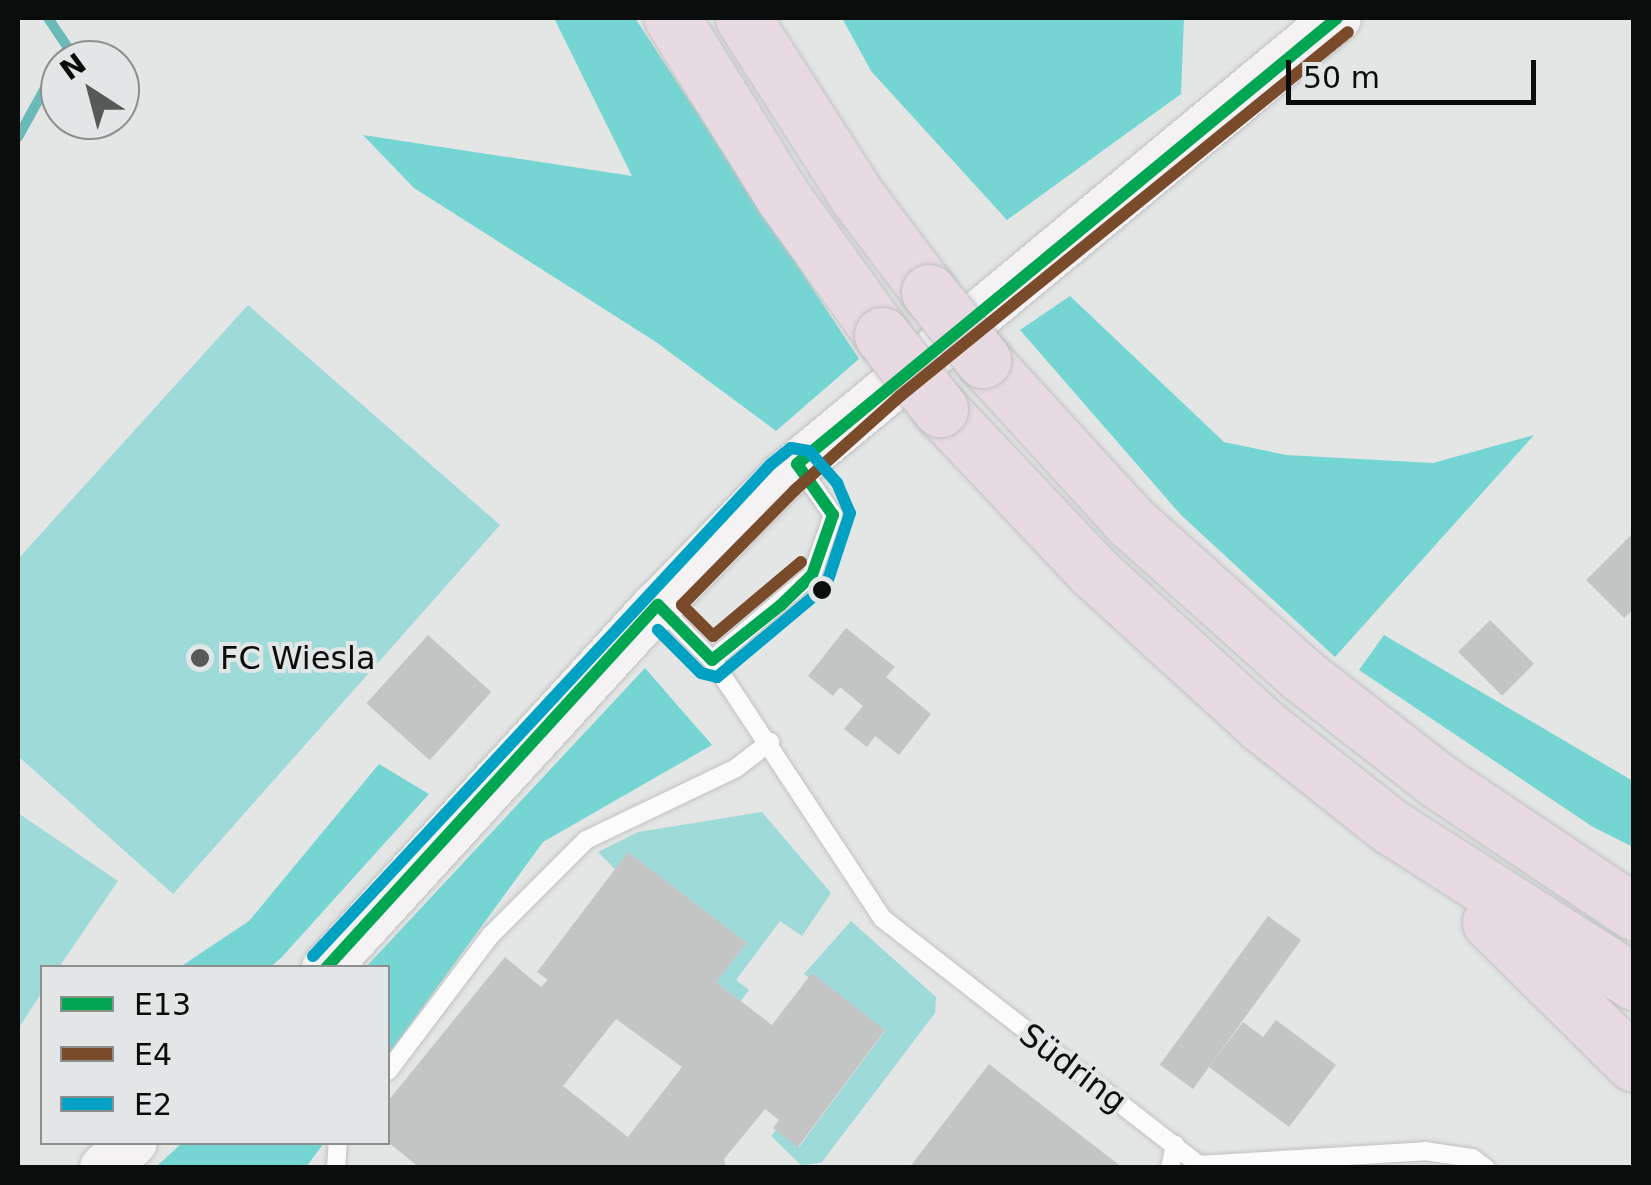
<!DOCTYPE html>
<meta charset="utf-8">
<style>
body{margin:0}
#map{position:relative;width:1651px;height:1185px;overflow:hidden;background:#e4e5e5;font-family:"DejaVu Sans",sans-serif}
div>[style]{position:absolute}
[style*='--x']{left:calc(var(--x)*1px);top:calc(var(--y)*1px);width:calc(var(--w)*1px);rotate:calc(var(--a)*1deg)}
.green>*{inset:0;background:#9edad7}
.forest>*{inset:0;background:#75d5d2}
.stream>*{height:10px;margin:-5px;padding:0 5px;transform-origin:5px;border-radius:5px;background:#6abbb8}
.building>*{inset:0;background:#c3c4c4;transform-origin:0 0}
.roads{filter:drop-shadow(0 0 2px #c1c2c2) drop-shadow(0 0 2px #c1c2c2)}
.lane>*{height:18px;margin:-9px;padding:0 9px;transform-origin:9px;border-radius:9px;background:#fbfbfb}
.secondary>*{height:48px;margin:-24px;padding:0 24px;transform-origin:24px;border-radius:24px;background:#f5f2f3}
.highway>*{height:55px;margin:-27.5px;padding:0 27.5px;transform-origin:27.5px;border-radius:27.5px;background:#e7dae2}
.bridges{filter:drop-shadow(0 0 2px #c0c0c0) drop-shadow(0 0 2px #c0c0c0)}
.highway-bridge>*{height:55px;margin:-27.5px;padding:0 27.5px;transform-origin:27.5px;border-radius:27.5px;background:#e7dae2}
.bus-1>*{height:12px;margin:-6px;padding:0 6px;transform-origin:6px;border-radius:6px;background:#00a651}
.bus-2>*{height:12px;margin:-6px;padding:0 6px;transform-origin:6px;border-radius:6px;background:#7a4b2a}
.bus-3>*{height:12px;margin:-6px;padding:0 6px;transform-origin:6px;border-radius:6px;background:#01a1c4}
.dots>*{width:28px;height:28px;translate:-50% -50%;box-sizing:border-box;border:5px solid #e3e6e6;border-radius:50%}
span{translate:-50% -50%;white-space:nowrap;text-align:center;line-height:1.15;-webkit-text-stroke:8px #e3e6e6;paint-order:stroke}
.poi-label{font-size:32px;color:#0b0c0c}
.left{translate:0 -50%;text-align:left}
.street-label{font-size:32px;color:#0b0c0c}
.frame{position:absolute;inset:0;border:20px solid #0b0c0c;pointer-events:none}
.legend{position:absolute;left:40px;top:965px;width:350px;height:180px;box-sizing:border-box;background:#e3e6e6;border:2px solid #8d8f8f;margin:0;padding:12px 18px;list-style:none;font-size:30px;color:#0b0c0c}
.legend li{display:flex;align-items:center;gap:20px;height:50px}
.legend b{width:50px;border:2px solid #8d8f8f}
.north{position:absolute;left:40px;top:40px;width:100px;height:100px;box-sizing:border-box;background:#e3e6e6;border:2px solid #8d8f8f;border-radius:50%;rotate:324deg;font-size:28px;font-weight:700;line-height:40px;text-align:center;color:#0b0c0c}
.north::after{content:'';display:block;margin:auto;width:35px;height:45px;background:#575858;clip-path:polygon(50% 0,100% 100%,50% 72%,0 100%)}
.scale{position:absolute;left:1286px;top:60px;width:250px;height:45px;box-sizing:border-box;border:5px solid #0b0c0c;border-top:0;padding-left:12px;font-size:30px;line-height:35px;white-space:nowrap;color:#0b0c0c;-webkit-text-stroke:8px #e3e6e6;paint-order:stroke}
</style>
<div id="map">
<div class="green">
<div style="clip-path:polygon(248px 305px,500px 525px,173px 894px,18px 756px,18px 559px)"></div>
<div style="clip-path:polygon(762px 812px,831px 893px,802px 936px,780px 921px,736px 980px,749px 990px,741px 1001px,716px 982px,747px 943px,629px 853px,615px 869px,598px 852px,638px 832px)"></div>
<div style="clip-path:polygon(18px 813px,118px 881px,59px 967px,42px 968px,42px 992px,18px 1029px)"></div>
<div style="clip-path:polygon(851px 921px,936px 997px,935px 1013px,822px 1162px,802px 1166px,771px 1136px,776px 1130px,799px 1147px,885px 1031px,804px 974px)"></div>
</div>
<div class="forest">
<div style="clip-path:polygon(554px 18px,635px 18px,859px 359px,776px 431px,656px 342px,414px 188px,363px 135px,632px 176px)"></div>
<div style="clip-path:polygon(842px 18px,1184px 18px,1181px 94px,1007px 220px,871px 71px)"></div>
<div style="clip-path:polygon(1070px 296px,1224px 442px,1286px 455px,1433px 463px,1534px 435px,1335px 657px,1181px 515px,1020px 330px)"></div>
<div style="clip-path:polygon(1384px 635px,1633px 781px,1633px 847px,1593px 827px,1359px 670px)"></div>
<div style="clip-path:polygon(645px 668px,712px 745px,543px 842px,388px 1055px,388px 968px,366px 967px)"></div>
<div style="clip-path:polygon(379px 764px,429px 794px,281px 958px,270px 967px,180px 967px,249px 921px)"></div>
<div style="clip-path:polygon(183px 1142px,324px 1142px,324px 1143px,306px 1167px,156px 1167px)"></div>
</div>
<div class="stream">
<div style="--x:48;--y:18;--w:36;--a:56"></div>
<div style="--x:68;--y:48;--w:14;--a:120"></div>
<div style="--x:18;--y:137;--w:87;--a:-61.1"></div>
</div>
<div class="building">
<div style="clip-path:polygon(1634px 532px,1634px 609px,1624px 618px,1586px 580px)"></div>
<div style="left:1490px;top:620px;width:62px;height:45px;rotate:45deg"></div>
<div style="clip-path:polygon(846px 628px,895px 667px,886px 677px,931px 714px,899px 755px,875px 736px,867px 747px,844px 729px,863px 706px,840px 687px,833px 696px,808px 676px)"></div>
<div style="left:428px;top:635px;width:85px;height:92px;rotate:42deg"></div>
<div style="clip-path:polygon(evenodd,628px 852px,747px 943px,716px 982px,772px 1025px,812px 973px,885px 1030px,798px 1147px,773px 1128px,779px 1120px,765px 1109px,724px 1159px,726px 1168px,420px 1168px,388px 1142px,388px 1101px,505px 957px,541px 987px,548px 980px,537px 972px,628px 852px,616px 1019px,682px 1067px,628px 1137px,563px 1086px,616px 1019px)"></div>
<div style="left:1268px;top:916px;width:41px;height:184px;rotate:36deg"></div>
<div style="clip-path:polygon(1276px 1020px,1336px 1065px,1289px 1127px,1209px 1067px,1243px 1022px,1263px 1037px)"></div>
<div style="clip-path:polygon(989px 1064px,1123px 1168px,909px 1168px)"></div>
</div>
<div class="roads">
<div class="lane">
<div style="--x:658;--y:605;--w:77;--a:45.5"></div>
<div style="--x:712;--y:660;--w:310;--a:56.6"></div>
<div style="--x:883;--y:919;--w:400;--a:37.9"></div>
<div style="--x:1199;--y:1165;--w:226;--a:-3.5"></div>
<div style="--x:1425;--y:1151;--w:48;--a:8.5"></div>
<div style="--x:1472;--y:1158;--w:17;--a:36"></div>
<div style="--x:712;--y:660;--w:131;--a:-40.4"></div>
<div style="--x:812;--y:575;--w:64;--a:-70.7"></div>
<div style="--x:833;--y:515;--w:60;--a:-124.8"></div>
<div style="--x:388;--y:1071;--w:171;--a:-52.9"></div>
<div style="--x:491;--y:935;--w:134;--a:-45"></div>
<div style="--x:586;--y:840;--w:166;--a:-25.6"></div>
<div style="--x:736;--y:768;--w:43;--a:-37.4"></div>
<div style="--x:336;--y:1168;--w:26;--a:-86"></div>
<div style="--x:1170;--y:1168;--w:24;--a:-78"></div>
</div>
<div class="secondary">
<div style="--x:326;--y:968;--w:492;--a:-47.6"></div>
<div style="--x:658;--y:605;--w:179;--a:-45.7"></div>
<div style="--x:783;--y:477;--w:719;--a:-39.64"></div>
<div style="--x:104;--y:1168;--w:39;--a:-42"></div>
</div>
<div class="highway">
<div style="--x:672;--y:18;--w:211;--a:58.2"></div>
<div style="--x:783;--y:197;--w:170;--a:54.3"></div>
<div style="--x:743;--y:18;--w:210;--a:57.4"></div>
<div style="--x:856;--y:195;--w:121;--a:53"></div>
<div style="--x:983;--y:360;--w:219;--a:47.6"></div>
<div style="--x:1131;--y:522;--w:229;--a:41.8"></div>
<div style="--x:1302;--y:675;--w:172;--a:37.9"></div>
<div style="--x:1438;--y:781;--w:236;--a:33.8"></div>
<div style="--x:940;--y:409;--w:223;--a:46.6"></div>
<div style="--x:1093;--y:571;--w:229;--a:42.3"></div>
<div style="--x:1262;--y:725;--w:163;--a:38.3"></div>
<div style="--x:1390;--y:826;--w:290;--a:32.6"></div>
<div style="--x:1490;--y:922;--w:202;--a:44.6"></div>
</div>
</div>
<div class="bridges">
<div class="highway-bridge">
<div style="--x:929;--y:292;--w:87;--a:51.5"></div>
<div style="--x:882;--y:335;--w:94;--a:51.9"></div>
</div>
</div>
<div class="bus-1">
<div style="--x:326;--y:968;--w:492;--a:-47.6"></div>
<div style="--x:658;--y:605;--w:77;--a:45.5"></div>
<div style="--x:712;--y:660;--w:88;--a:-38.6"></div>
<div style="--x:781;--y:605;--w:43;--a:-44.1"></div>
<div style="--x:812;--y:575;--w:64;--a:-70.7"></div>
<div style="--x:833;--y:515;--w:62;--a:-125.2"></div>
<div style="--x:797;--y:464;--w:700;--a:-39.55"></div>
</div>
<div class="bus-2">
<div style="--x:801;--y:562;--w:115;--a:139.9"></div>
<div style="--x:713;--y:636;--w:44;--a:-135"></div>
<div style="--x:682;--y:605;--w:161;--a:-45.5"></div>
<div style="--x:795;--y:490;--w:141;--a:-41.8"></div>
<div style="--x:900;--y:396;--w:577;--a:-39.09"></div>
</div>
<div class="bus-3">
<div style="--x:313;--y:956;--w:671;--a:-47.05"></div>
<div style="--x:770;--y:465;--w:27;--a:-39"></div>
<div style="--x:791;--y:448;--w:18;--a:9"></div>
<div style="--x:809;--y:451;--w:43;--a:48.8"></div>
<div style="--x:837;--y:483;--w:33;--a:67"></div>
<div style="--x:850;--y:513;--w:77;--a:108.2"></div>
<div style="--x:826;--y:586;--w:142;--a:140.1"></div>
<div style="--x:717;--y:677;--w:16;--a:-166"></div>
<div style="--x:701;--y:673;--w:61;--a:-135"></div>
</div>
<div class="dots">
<div style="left:822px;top:590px;background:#0b0c0c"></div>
<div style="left:200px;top:658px;background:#575858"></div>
</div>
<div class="poi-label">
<span class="left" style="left:220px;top:658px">FC Wiesla</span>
</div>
<div class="street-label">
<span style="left:1073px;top:1068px;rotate:37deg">Südring</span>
</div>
<div class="frame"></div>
<ul class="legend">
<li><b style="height:12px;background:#00a651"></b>E13</li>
<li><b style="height:12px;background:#7a4b2a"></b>E4</li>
<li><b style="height:12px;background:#01a1c4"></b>E2</li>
</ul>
<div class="north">N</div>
<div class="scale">50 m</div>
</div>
